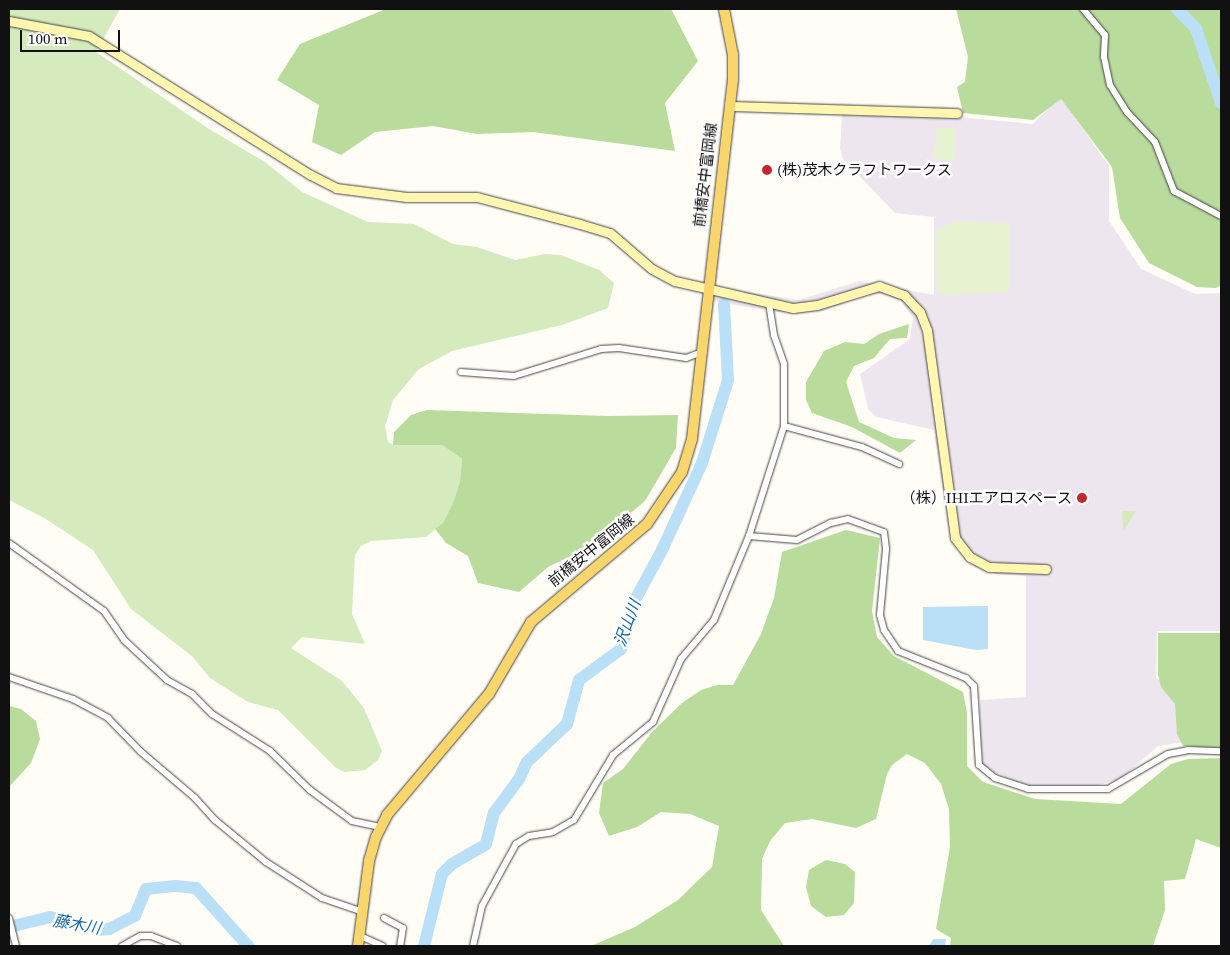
<!DOCTYPE html>
<meta charset="utf-8">
<style>
body{margin:0}
#map{position:relative;width:1230px;height:955px;overflow:hidden;background:#fffdf5;font-family:"Source Serif 4","Noto Sans JP",serif}
div>[style]{position:absolute}
[style*='--x']{left:calc(var(--x)*1px);top:calc(var(--y)*1px);width:calc(var(--w)*1px);rotate:calc(var(--a)*1deg)}
.industrial>*{inset:0;background:#eee6ef}
.green>*{inset:0;background:#d5ebbd}
.forest>*{inset:0;background:#b9dc9c}
.pitch>*{inset:0;background:#e6f2cf}
.water>*{inset:0;background:#b9e0f7}
.river>*{height:12px;margin:-6px;padding:0 6px;transform-origin:6px;border-radius:6px;background:#b9e0f7}
.roads{filter:drop-shadow(0 0 1px #444) drop-shadow(0 0 1px #444)}
.street>*{height:6px;margin:-3px;padding:0 3px;transform-origin:3px;border-radius:3px;background:#fff}
.secondary>*{height:9px;margin:-4.5px;padding:0 4.5px;transform-origin:4.5px;border-radius:4.5px;background:#fff6b0}
.primary>*{height:10px;margin:-5px;padding:0 5px;transform-origin:5px;border-radius:5px;background:#f9d66b}
.dots>*{width:14px;height:14px;translate:-50% -50%;box-sizing:border-box;border:2px solid #fff;border-radius:50%}
span{translate:-50% -50%;white-space:nowrap;text-align:center;line-height:1.15;-webkit-text-stroke:5px #fff;paint-order:stroke}
.poi-label{font-size:15px;color:#111}
.left{translate:0 -50%;text-align:left}
.right{translate:-100% -50%;text-align:right}
.street-label{font-size:15px;color:#111}
.water-label{font-size:16px;color:#1768a6;font-style:italic}
.frame{position:absolute;inset:0;border:10px solid #111;pointer-events:none}
.scale{position:absolute;left:20px;top:30px;width:100px;height:22px;box-sizing:border-box;border:2px solid #111;border-top:0;padding-left:6px;font-size:15px;line-height:18px;white-space:nowrap;color:#111;-webkit-text-stroke:4px #fff;paint-order:stroke}
</style>
<div id="map">
<div class="industrial">
<div style="clip-path:polygon(1060px 97px,1109px 166px,1109px 221px,1141px 269px,1195px 294px,1221px 293px,1221px 631px,1157px 631px,1156px 677px,1179px 703px,1192px 741px,1158px 746px,1122px 778px,1093px 787px,1033px 787px,986px 770px,980px 761px,980px 700px,1026px 697px,1026px 576px,996px 574px,974px 566px,951px 541px,934px 430px,876px 417px,868px 409px,860px 374px,910px 339px,913px 318px,901px 301px,884px 294px,866px 294px,824px 311px,777px 312px,711px 301px,718px 287px,798px 300px,860px 281px,934px 295px,934px 217px,895px 213px,843px 159px,840px 149px,842px 115px,958px 117px,1033px 124px)"></div>
</div>
<div class="green">
<div style="clip-path:polygon(9px 9px,120px 9px,96px 52px,209px 129px,265px 162px,302px 192px,368px 222px,414px 224px,453px 244px,477px 247px,515px 260px,545px 254px,561px 255px,599px 270px,614px 283px,608px 308px,562px 325px,452px 351px,419px 369px,393px 400px,385px 426px,388px 442px,393px 445px,442px 445px,462px 459px,460px 481px,453px 503px,443px 523px,426px 537px,371px 541px,361px 546px,355px 555px,352px 614px,365px 644px,302px 637px,291px 648px,342px 681px,364px 708px,382px 751px,378px 760px,365px 770px,344px 772px,335px 767px,278px 710px,248px 702px,210px 678px,192px 656px,131px 609px,93px 550px,46px 519px,9px 500px)"></div>
<div style="clip-path:polygon(1122px 511px,1136px 511px,1123px 531px)"></div>
</div>
<div class="forest">
<div style="clip-path:polygon(386px 9px,671px 9px,698px 61px,665px 103px,675px 151px,533px 132px,477px 134px,433px 126px,375px 132px,341px 155px,312px 142px,319px 105px,277px 80px,300px 44px)"></div>
<div style="clip-path:polygon(956px 9px,1221px 9px,1221px 285px,1216px 288px,1197px 287px,1149px 263px,1120px 218px,1112px 167px,1061px 99px,1033px 120px,963px 113px,957px 87px,965px 82px,968px 57px)"></div>
<div style="clip-path:polygon(909px 324px,907px 338px,890px 339px,874px 358px,854px 366px,846px 382px,859px 422px,894px 438px,916px 440px,900px 453px,852px 427px,812px 413px,806px 400px,806px 382px,824px 351px,845px 342px,864px 344px,879px 334px)"></div>
<div style="clip-path:polygon(427px 410px,608px 416px,678px 415px,676px 448px,645px 501px,590px 547px,548px 567px,519px 592px,478px 583px,468px 556px,446px 543px,435px 529px,443px 523px,453px 503px,460px 481px,462px 459px,442px 445px,393px 445px,394px 432px,411px 415px)"></div>
<div style="clip-path:polygon(846px 530px,880px 538px,872px 611px,877px 637px,894px 656px,963px 692px,967px 713px,967px 766px,983px 782px,1035px 799px,1121px 804px,1171px 764px,1188px 759px,1221px 758px,1221px 848px,1196px 839px,1185px 879px,1164px 881px,1165px 910px,1153px 946px,950px 946px,951px 938px,936px 929px,950px 847px,949px 809px,941px 784px,925px 763px,907px 754px,892px 765px,887px 774px,876px 819px,856px 828px,812px 819px,785px 823px,770px 841px,762px 859px,761px 910px,784px 946px,591px 946px,635px 927px,678px 900px,712px 867px,719px 826px,690px 814px,661px 812px,637px 827px,609px 836px,599px 813px,603px 783px,623px 769px,652px 732px,682px 703px,701px 690px,717px 685px,733px 685px,761px 634px,774px 598px,782px 552px)"></div>
<div style="clip-path:polygon(1158px 633px,1221px 633px,1221px 749px,1183px 746px,1177px 734px,1175px 704px,1161px 687px,1158px 675px)"></div>
<div style="clip-path:polygon(9px 706px,21px 709px,36px 721px,40px 739px,31px 763px,9px 787px)"></div>
<div style="clip-path:polygon(826px 860px,845px 864px,855px 872px,854px 903px,844px 915px,826px 917px,811px 906px,806px 887px,809px 870px)"></div>
</div>
<div class="pitch">
<div style="clip-path:polygon(937px 127px,956px 128px,954px 161px,933px 158px)"></div>
<div style="clip-path:polygon(956px 221px,1010px 223px,1010px 292px,944px 295px,937px 290px,936px 230px)"></div>
</div>
<div class="water">
<div style="clip-path:polygon(988px 606px,988px 649px,976px 650px,923px 640px,923px 607px)"></div>
<div style="clip-path:polygon(933px 939px,946px 939px,945px 946px,929px 946px)"></div>
</div>
<div class="river">
<div style="--x:1177;--y:9;--w:28;--a:46"></div>
<div style="--x:1196;--y:29;--w:78;--a:71.3"></div>
<div style="--x:9;--y:927;--w:42;--a:-13.7"></div>
<div style="--x:50;--y:917;--w:50;--a:15.2"></div>
<div style="--x:98;--y:930;--w:11;--a:-5"></div>
<div style="--x:109;--y:929;--w:29;--a:-27"></div>
<div style="--x:135;--y:916;--w:29;--a:-68"></div>
<div style="--x:146;--y:889;--w:30;--a:-6"></div>
<div style="--x:176;--y:886;--w:20;--a:6"></div>
<div style="--x:196;--y:888;--w:78;--a:48.1"></div>
<div style="--x:424;--y:946;--w:74;--a:-76"></div>
<div style="--x:442;--y:874;--w:14;--a:-45"></div>
<div style="--x:452;--y:864;--w:39;--a:-30"></div>
<div style="--x:486;--y:844;--w:32;--a:-76"></div>
<div style="--x:494;--y:813;--w:42;--a:-53.7"></div>
<div style="--x:519;--y:779;--w:19;--a:-65"></div>
<div style="--x:527;--y:762;--w:55;--a:-43.5"></div>
<div style="--x:567;--y:724;--w:46;--a:-74.7"></div>
<div style="--x:579;--y:680;--w:52;--a:-36.4"></div>
<div style="--x:621;--y:649;--w:51;--a:-74.1"></div>
<div style="--x:635;--y:600;--w:57;--a:-61.6"></div>
<div style="--x:662;--y:550;--w:96;--a:-65.3"></div>
<div style="--x:702;--y:463;--w:87;--a:-72.6"></div>
<div style="--x:728;--y:380;--w:76;--a:-93"></div>
</div>
<div class="roads">
<div class="street">
<div style="--x:1083;--y:9;--w:34;--a:50"></div>
<div style="--x:1105;--y:35;--w:22;--a:93"></div>
<div style="--x:1104;--y:57;--w:29;--a:78"></div>
<div style="--x:1110;--y:85;--w:32;--a:58"></div>
<div style="--x:1127;--y:112;--w:41;--a:47"></div>
<div style="--x:1155;--y:142;--w:53;--a:68.8"></div>
<div style="--x:1174;--y:191;--w:53;--a:28"></div>
<div style="--x:461;--y:372;--w:53;--a:4.3"></div>
<div style="--x:514;--y:376;--w:91;--a:-17.2"></div>
<div style="--x:601;--y:349;--w:18;--a:-3"></div>
<div style="--x:619;--y:348;--w:68;--a:8.5"></div>
<div style="--x:686;--y:358;--w:15;--a:-20"></div>
<div style="--x:784;--y:426;--w:81;--a:15.1"></div>
<div style="--x:862;--y:447;--w:41;--a:24.7"></div>
<div style="--x:749;--y:536;--w:48;--a:4.8"></div>
<div style="--x:797;--y:540;--w:38;--a:-27"></div>
<div style="--x:831;--y:523;--w:17;--a:-13"></div>
<div style="--x:848;--y:519;--w:38;--a:20"></div>
<div style="--x:884;--y:532;--w:17;--a:83"></div>
<div style="--x:886;--y:549;--w:66;--a:95.2"></div>
<div style="--x:880;--y:615;--w:16;--a:75"></div>
<div style="--x:884;--y:630;--w:25;--a:56"></div>
<div style="--x:898;--y:651;--w:73;--a:21.7"></div>
<div style="--x:966;--y:678;--w:11;--a:45"></div>
<div style="--x:974;--y:686;--w:79;--a:86.4"></div>
<div style="--x:979;--y:765;--w:21;--a:39"></div>
<div style="--x:995;--y:778;--w:35;--a:18"></div>
<div style="--x:1028;--y:789;--w:80;--a:0"></div>
<div style="--x:1108;--y:789;--w:69;--a:-30.3"></div>
<div style="--x:1168;--y:754;--w:20;--a:-11"></div>
<div style="--x:1188;--y:750;--w:33;--a:2"></div>
<div style="--x:9;--y:543;--w:117;--a:35.6"></div>
<div style="--x:104;--y:611;--w:35;--a:55"></div>
<div style="--x:124;--y:640;--w:59;--a:42.9"></div>
<div style="--x:167;--y:680;--w:29;--a:29"></div>
<div style="--x:192;--y:694;--w:28;--a:45"></div>
<div style="--x:212;--y:714;--w:69;--a:32.5"></div>
<div style="--x:270;--y:751;--w:56;--a:44.3"></div>
<div style="--x:310;--y:790;--w:52;--a:36.4"></div>
<div style="--x:352;--y:821;--w:30;--a:12"></div>
<div style="--x:9;--y:677;--w:68;--a:19"></div>
<div style="--x:73;--y:699;--w:40;--a:28"></div>
<div style="--x:108;--y:718;--w:47;--a:45.9"></div>
<div style="--x:141;--y:752;--w:71;--a:40.4"></div>
<div style="--x:195;--y:798;--w:30;--a:48"></div>
<div style="--x:215;--y:820;--w:66;--a:39.5"></div>
<div style="--x:266;--y:862;--w:67;--a:32.7"></div>
<div style="--x:322;--y:898;--w:40;--a:18.9"></div>
<div style="--x:9;--y:918;--w:29;--a:76"></div>
<div style="--x:384;--y:918;--w:21;--a:28"></div>
<div style="--x:403;--y:928;--w:18;--a:99"></div>
<div style="--x:358;--y:935;--w:27;--a:24"></div>
<div style="--x:122;--y:946;--w:21;--a:-29"></div>
<div style="--x:140;--y:936;--w:11;--a:0"></div>
<div style="--x:151;--y:936;--w:28;--a:21"></div>
<div style="--x:473;--y:946;--w:41;--a:-77.3"></div>
<div style="--x:482;--y:906;--w:71;--a:-61.3"></div>
<div style="--x:516;--y:844;--w:15;--a:-32"></div>
<div style="--x:529;--y:836;--w:24;--a:-9"></div>
<div style="--x:553;--y:832;--w:24;--a:-30"></div>
<div style="--x:574;--y:820;--w:76;--a:-59"></div>
<div style="--x:613;--y:755;--w:52;--a:-39.5"></div>
<div style="--x:653;--y:722;--w:69;--a:-66"></div>
<div style="--x:681;--y:659;--w:51;--a:-49.8"></div>
<div style="--x:714;--y:620;--w:91;--a:-67.4"></div>
<div style="--x:749;--y:536;--w:115;--a:-72.3"></div>
<div style="--x:784;--y:426;--w:62;--a:-90"></div>
<div style="--x:784;--y:364;--w:31;--a:-109"></div>
<div style="--x:774;--y:335;--w:32;--a:-99"></div>
</div>
<div class="secondary">
<div style="--x:9;--y:21;--w:81;--a:10.6"></div>
<div style="--x:89;--y:36;--w:262;--a:32.1"></div>
<div style="--x:311;--y:175;--w:28;--a:27"></div>
<div style="--x:336;--y:188;--w:71;--a:7.3"></div>
<div style="--x:406;--y:197;--w:71;--a:0"></div>
<div style="--x:477;--y:197;--w:106;--a:14.7"></div>
<div style="--x:580;--y:224;--w:31;--a:17"></div>
<div style="--x:610;--y:233;--w:55;--a:40.6"></div>
<div style="--x:652;--y:269;--w:26;--a:28"></div>
<div style="--x:675;--y:281;--w:121;--a:12.9"></div>
<div style="--x:793;--y:308;--w:24;--a:-7"></div>
<div style="--x:817;--y:305;--w:65;--a:-17"></div>
<div style="--x:879;--y:286;--w:27;--a:20"></div>
<div style="--x:904;--y:295;--w:23;--a:47"></div>
<div style="--x:920;--y:312;--w:19;--a:69"></div>
<div style="--x:927;--y:330;--w:210;--a:82.3"></div>
<div style="--x:955;--y:538;--w:24;--a:52"></div>
<div style="--x:970;--y:557;--w:21;--a:28"></div>
<div style="--x:989;--y:567;--w:57;--a:2"></div>
<div style="--x:729;--y:106;--w:228;--a:1.8"></div>
</div>
<div class="primary">
<div style="--x:358;--y:946;--w:86;--a:-82.6"></div>
<div style="--x:369;--y:861;--w:25;--a:-74"></div>
<div style="--x:376;--y:837;--w:25;--a:-63"></div>
<div style="--x:387;--y:815;--w:158;--a:-49.9"></div>
<div style="--x:489;--y:694;--w:83;--a:-59.7"></div>
<div style="--x:531;--y:622;--w:152;--a:-40.2"></div>
<div style="--x:647;--y:524;--w:63;--a:-56.1"></div>
<div style="--x:682;--y:472;--w:34;--a:-73"></div>
<div style="--x:692;--y:439;--w:361;--a:-83.5"></div>
<div style="--x:733;--y:80;--w:25;--a:-90"></div>
<div style="--x:733;--y:55;--w:47;--a:-101.1"></div>
</div>
</div>
<div class="dots">
<div style="left:767px;top:170px;background:#c4262e"></div>
<div style="left:1082px;top:498px;background:#c4262e"></div>
</div>
<div class="poi-label">
<span class="left" style="left:777px;top:170px">(株)茂木クラフトワークス</span>
<span class="right" style="left:1072px;top:498px">（株）IHIエアロスペース</span>
</div>
<div class="street-label">
<span style="left:705px;top:175px;rotate:-83deg">前橋安中富岡線</span>
<span style="left:591px;top:550px;rotate:-39deg">前橋安中富岡線</span>
</div>
<div class="water-label">
<span style="left:627px;top:623px;rotate:-70deg">沢山川</span>
<span style="left:77px;top:924px;rotate:10deg">藤木川</span>
</div>
<div class="frame"></div>
<div class="scale">100 m</div>
</div>
